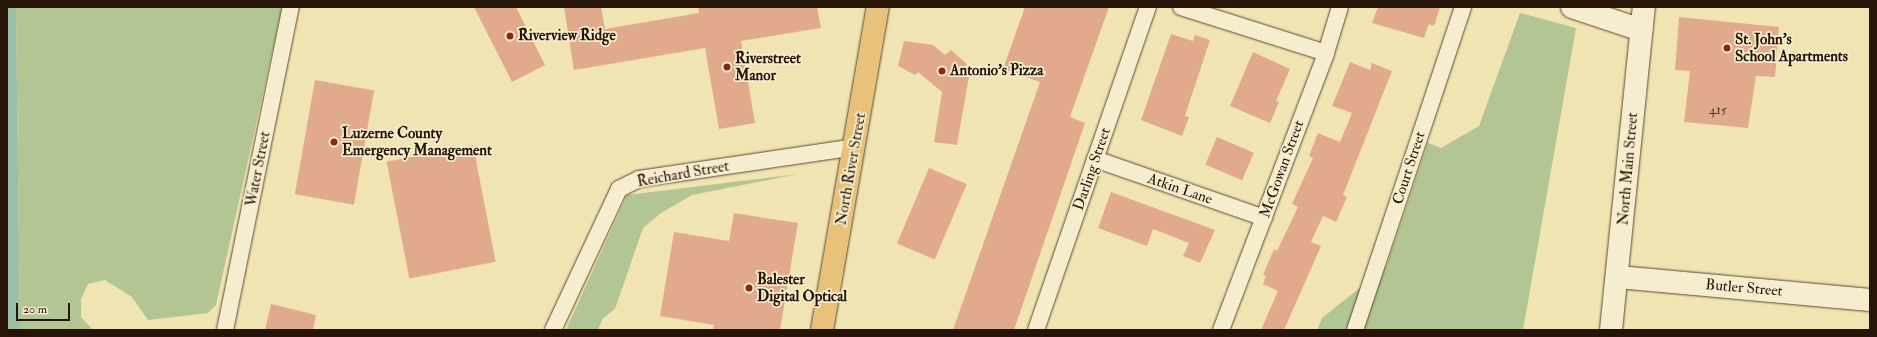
<!DOCTYPE html>
<style>
body{margin:0}
#map{position:relative;width:1877px;height:337px;overflow:hidden;background:#f1e4b3;font-family:"IM FELL Double Pica",serif}
div>[style]{position:absolute}
[style*='--x']{left:calc(var(--x)*1px);top:calc(var(--y)*1px);width:calc(var(--w)*1px);rotate:calc(var(--a)*1deg)}
.green>*{inset:0;background:#b3c592}
.water>*{inset:0;background:#9cbfa8}
.building>*{inset:0;background:#e2aa8d;transform-origin:0 0}
.roads{filter:drop-shadow(0 0 1px #594932) drop-shadow(0 0 1px #594932)}
.street>*{height:16px;margin:-8px;padding:0 8px;transform-origin:8px;border-radius:8px;background:#f6edce}
.secondary>*{height:22px;margin:-11px;padding:0 11px;transform-origin:11px;border-radius:11px;background:#f6edce}
.primary>*{height:22px;margin:-11px;padding:0 11px;transform-origin:11px;border-radius:11px;background:#e8c27a}
.dots>*{width:11px;height:11px;translate:-50% -50%;box-sizing:border-box;border:2px solid #f6edce;border-radius:50%}
span{translate:-50% -50%;white-space:nowrap;text-align:center;line-height:1.15;-webkit-text-stroke:3.5px #f6edce;paint-order:stroke}
.number-label{font-size:13px;color:#553a28}
.number-label span{-webkit-text-stroke-width:0}
.poi-label{font-size:15px;color:#261507;font-weight:700}
.left{translate:0 -50%;text-align:left}
.street-label{font-size:15px;color:#261507}
.frame{position:absolute;inset:0;border:8px solid #261507;pointer-events:none}
.scale{position:absolute;left:16px;top:303px;width:54px;height:18px;box-sizing:border-box;border:2px solid #261507;border-top:0;padding-left:5px;font-size:12px;line-height:14px;white-space:nowrap;color:#261507;-webkit-text-stroke:3px #f6edce;paint-order:stroke}
</style>
<div id="map">
<div class="green">
<div style="clip-path:polygon(16px 7px,282px 7px,216px 305px,208px 313px,148px 320px,132px 297px,105px 280px,88px 284px,81px 299px,81px 317px,93px 330px,20px 330px)"></div>
<div style="clip-path:polygon(1520px 13px,1576px 28px,1523px 330px,1317px 330px,1322px 318px,1386px 267px,1428px 143px,1441px 148px,1479px 126px)"></div>
<div style="clip-path:polygon(798px 174px,692px 195px,661px 213px,643px 228px,615px 309px,603px 318px,598px 330px,566px 330px,627px 195px)"></div>
</div>
<div class="water">
<div style="clip-path:polygon(7px 7px,16px 7px,20px 330px,7px 330px)"></div>
</div>
<div class="building">
<div style="clip-path:polygon(474px 7px,516px 7px,545px 65px,512px 82px)"></div>
<div style="clip-path:polygon(564px 7px,601px 7px,605px 29px,699px 13px,698px 7px,817px 7px,821px 28px,741px 41px,755px 123px,719px 129px,705px 48px,574px 70px)"></div>
<div style="clip-path:polygon(1025px 7px,1109px 7px,1070px 117px,1085px 123px,1014px 330px,953px 330px,1040px 82px,1003px 69px)"></div>
<div style="clip-path:polygon(1378px 7px,1440px 7px,1434px 26px,1429px 24px,1424px 38px,1372px 23px)"></div>
<div style="clip-path:polygon(1679px 17px,1779px 27px,1775px 77px,1756px 76px,1748px 128px,1684px 122px,1690px 71px,1675px 70px)"></div>
<div style="clip-path:polygon(1171px 34px,1193px 41px,1195px 35px,1210px 40px,1185px 116px,1189px 117px,1182px 136px,1141px 120px)"></div>
<div style="clip-path:polygon(904px 41px,933px 45px,945px 55px,951px 50px,967px 64px,965px 67px,970px 71px,957px 145px,934px 142px,942px 92px,918px 72px,915px 75px,898px 66px)"></div>
<div style="clip-path:polygon(1253px 52px,1290px 69px,1276px 101px,1279px 102px,1270px 123px,1230px 106px)"></div>
<div style="clip-path:polygon(1350px 62px,1370px 70px,1372px 63px,1392px 71px,1343px 195px,1347px 197px,1336px 222px,1323px 216px,1311px 242px,1321px 246px,1284px 330px,1261px 330px,1278px 291px,1263px 284px,1266px 276px,1263px 275px,1274px 249px,1277px 251px,1298px 207px,1292px 204px,1313px 158px,1309px 156px,1318px 133px,1340px 142px,1352px 113px,1332px 106px)"></div>
<div style="left:315px;top:80px;width:60px;height:116px;rotate:10deg"></div>
<div style="left:1217px;top:137px;width:40px;height:30px;rotate:23deg"></div>
<div style="left:473px;top:145px;width:119px;height:88px;rotate:79deg"></div>
<div style="left:929px;top:168px;width:41px;height:82px;rotate:23deg"></div>
<div style="clip-path:polygon(1111px 192px,1215px 230px,1200px 263px,1183px 256px,1189px 243px,1153px 229px,1147px 246px,1098px 228px)"></div>
<div style="clip-path:polygon(734px 213px,798px 223px,780px 330px,713px 330px,714px 325px,660px 316px,674px 232px,729px 241px)"></div>
<div style="clip-path:polygon(271px 304px,316px 315px,313px 330px,265px 330px)"></div>
</div>
<div class="roads">
<div class="street">
<div style="--x:1181;--y:7;--w:152;--a:17.6"></div>
<div style="--x:1095;--y:159;--w:179;--a:19.2"></div>
<div style="--x:225;--y:330;--w:330;--a:-78.5"></div>
<div style="--x:553;--y:330;--w:156;--a:-64.9"></div>
<div style="--x:619;--y:189;--w:22;--a:-27"></div>
<div style="--x:639;--y:179;--w:218;--a:-8.4"></div>
<div style="--x:1036;--y:330;--w:342;--a:-70.9"></div>
<div style="--x:1221;--y:330;--w:296;--a:-69.2"></div>
<div style="--x:1326;--y:53;--w:48;--a:-73.1"></div>
<div style="--x:1355;--y:330;--w:341;--a:-71.5"></div>
</div>
<div class="secondary">
<div style="--x:1572;--y:7;--w:73;--a:18.4"></div>
<div style="--x:1618;--y:277;--w:253;--a:5.2"></div>
<div style="--x:1611;--y:330;--w:325;--a:-84.2"></div>
</div>
<div class="primary">
<div style="--x:822;--y:330;--w:328;--a:-80.2"></div>
</div>
</div>
<div class="dots">
<div style="left:510px;top:36px;background:#8f2418"></div>
<div style="left:1727px;top:48px;background:#8f2418"></div>
<div style="left:727px;top:67px;background:#8f2418"></div>
<div style="left:942px;top:71px;background:#8f2418"></div>
<div style="left:334px;top:142px;background:#8f2418"></div>
<div style="left:749px;top:288px;background:#8f2418"></div>
</div>
<div class="number-label">
<span style="left:1718px;top:110px">415</span>
</div>
<div class="poi-label">
<span class="left" style="left:518px;top:36px">Riverview Ridge</span>
<span class="left" style="left:1735px;top:48px">St. John's<br>School Apartments</span>
<span class="left" style="left:735px;top:67px">Riverstreet<br>Manor</span>
<span class="left" style="left:950px;top:71px">Antonio's Pizza</span>
<span class="left" style="left:342px;top:142px">Luzerne County<br>Emergency Management</span>
<span class="left" style="left:757px;top:288px">Balester<br>Digital Optical</span>
</div>
<div class="street-label">
<span style="left:1409px;top:168px;rotate:-72deg">Court Street</span>
<span style="left:258px;top:169px;rotate:-79deg">Water Street</span>
<span style="left:851px;top:169px;rotate:-80deg">North River Street</span>
<span style="left:1092px;top:169px;rotate:-71deg">Darling Street</span>
<span style="left:1282px;top:169px;rotate:-70deg">McGowan Street</span>
<span style="left:1628px;top:169px;rotate:-85deg">North Main Street</span>
<span style="left:683px;top:174px;rotate:-10deg">Reichard Street</span>
<span style="left:1180px;top:189px;rotate:19deg">Atkin Lane</span>
<span style="left:1744px;top:288px;rotate:5deg">Butler Street</span>
</div>
<div class="frame"></div>
<div class="scale">20 m</div>
</div>
